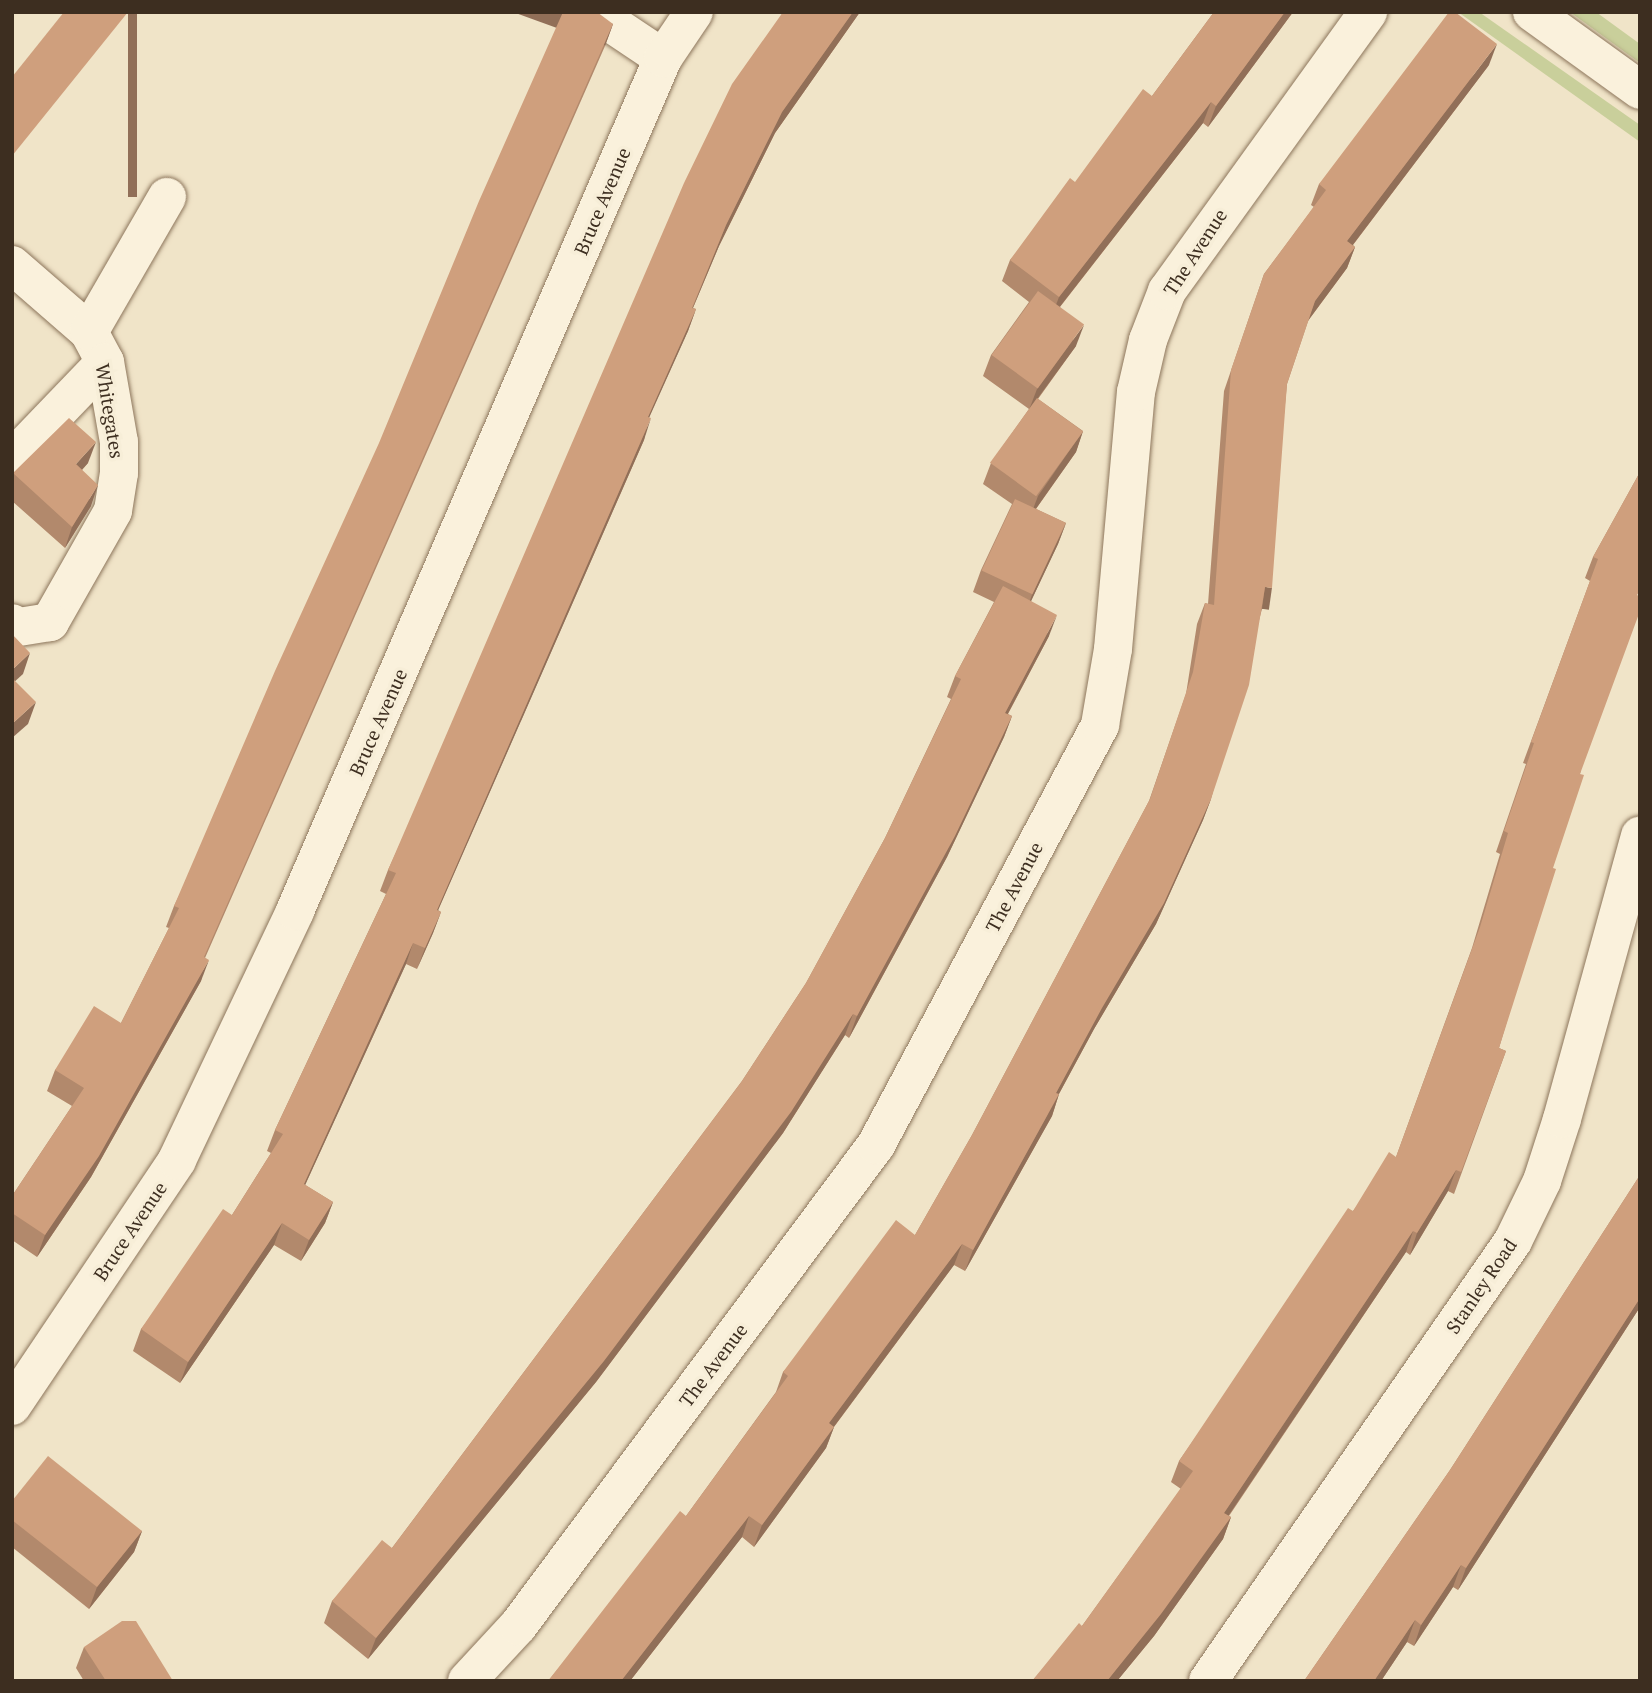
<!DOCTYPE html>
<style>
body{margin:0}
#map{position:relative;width:1652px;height:1693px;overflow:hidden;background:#f0e4c8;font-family:"PT Serif",serif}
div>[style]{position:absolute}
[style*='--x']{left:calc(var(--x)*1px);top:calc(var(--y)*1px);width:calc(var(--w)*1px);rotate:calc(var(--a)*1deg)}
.green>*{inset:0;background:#c9cf9b}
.roads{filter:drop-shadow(0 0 2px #8d765c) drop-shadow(0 0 2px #8d765c)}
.minor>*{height:38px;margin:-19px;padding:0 19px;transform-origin:19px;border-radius:19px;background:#faf1dc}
.wall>*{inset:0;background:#b2896c}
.shaded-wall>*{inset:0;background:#916f58;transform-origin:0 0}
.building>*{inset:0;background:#cf9f7d;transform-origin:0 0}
span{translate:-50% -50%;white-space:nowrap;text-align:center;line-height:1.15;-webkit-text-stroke:7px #f7eed8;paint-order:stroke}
.street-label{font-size:19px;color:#3d2e20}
.frame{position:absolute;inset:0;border:14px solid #3d2e20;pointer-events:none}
</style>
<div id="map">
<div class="green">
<div style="clip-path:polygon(1458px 12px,1479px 12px,1640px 125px,1640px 142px)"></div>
<div style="clip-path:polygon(1570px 12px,1596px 12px,1640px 44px,1640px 63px)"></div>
</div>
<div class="roads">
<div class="minor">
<div style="--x:594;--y:12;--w:83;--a:33.7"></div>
<div style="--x:1532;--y:12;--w:133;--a:35.8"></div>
<div style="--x:12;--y:265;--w:102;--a:41"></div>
<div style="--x:89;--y:332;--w:34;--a:62"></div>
<div style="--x:105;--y:362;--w:81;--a:80.1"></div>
<div style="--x:119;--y:442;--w:31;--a:90"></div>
<div style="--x:119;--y:473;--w:38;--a:99"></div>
<div style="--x:113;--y:511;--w:128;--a:119.6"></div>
<div style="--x:50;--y:622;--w:33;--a:171"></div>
<div style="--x:17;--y:627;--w:6;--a:-141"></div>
<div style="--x:89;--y:332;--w:156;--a:-60"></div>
<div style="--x:12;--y:459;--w:134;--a:-46.2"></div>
<div style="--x:12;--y:1406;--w:296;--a:-56.1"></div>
<div style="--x:177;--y:1160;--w:276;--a:-64.6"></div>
<div style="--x:295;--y:911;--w:929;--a:-66.66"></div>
<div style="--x:663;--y:58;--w:55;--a:-56"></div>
<div style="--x:467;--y:1681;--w:75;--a:-47.2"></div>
<div style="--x:518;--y:1626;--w:600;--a:-53.34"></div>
<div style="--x:876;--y:1145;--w:476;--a:-61.9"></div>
<div style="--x:1100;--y:725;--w:77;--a:-80.3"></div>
<div style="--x:1113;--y:649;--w:258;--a:-84.9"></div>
<div style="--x:1136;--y:392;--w:53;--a:-77"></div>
<div style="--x:1148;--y:340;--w:53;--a:-68.8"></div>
<div style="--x:1167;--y:291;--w:344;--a:-54.2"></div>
<div style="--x:1208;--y:1681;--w:535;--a:-55.27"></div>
<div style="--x:1513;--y:1241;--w:67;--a:-64.2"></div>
<div style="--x:1542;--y:1181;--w:65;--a:-72.1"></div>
<div style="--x:1562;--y:1119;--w:294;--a:-74.6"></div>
</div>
</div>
<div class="wall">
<div style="clip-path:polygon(783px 12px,860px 12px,775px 133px,719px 246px,693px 308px,696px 309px,688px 331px,649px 417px,644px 440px,438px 910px,441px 912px,433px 933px,417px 969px,406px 964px,305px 1185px,333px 1202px,325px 1223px,301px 1261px,274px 1245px,180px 1383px,133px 1351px,141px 1329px,232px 1215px,271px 1153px,267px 1151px,275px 1130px,386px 894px,380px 891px,388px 870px)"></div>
<div style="clip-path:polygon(1214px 12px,1293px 12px,1208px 127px,1203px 123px,1060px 307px,1076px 346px,1038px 399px,1083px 431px,1076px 452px,1036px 509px,1066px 523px,1058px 544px,1031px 601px,1049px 636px,1008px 714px,1012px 716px,1004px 737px,947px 857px,849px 1038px,845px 1035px,783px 1133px,596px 1382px,368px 1659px,324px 1623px,332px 1601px,392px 1548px,742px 1081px,806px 983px,885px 838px,951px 699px,947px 697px,955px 676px,994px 602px,973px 592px,981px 570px,1012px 504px,983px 484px,991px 463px,1029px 409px,983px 376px,991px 355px,1029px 302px,1002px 281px,1010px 260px,1152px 96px)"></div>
<div style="clip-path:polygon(613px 24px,605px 46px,205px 958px,201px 981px,91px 1177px,37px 1257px,12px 1240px,12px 1196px,72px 1106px,47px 1091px,55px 1070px,121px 1023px,169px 928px,166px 927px,174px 906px)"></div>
<div style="clip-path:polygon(1489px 65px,1353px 245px,1355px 247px,1347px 268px,1308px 321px,1287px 384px,1265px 609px,1262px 609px,1211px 799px,1203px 820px,1156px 924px,1094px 1029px,1059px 1094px,1052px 1116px,965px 1271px,954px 1265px,834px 1427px,826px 1448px,754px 1547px,742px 1537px,630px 1681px,548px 1681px,686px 1516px,776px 1392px,783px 1372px,915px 1235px,972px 1135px,1149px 801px,1186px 694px,1197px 624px,1205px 603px,1208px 604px,1224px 391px,1264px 274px,1314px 207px,1311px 205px,1319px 184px)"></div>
<div style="clip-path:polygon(88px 463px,82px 470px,91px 506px,65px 548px,12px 501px,12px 475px,13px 473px)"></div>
<div style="clip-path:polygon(1640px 472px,1580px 774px,1499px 1048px,1506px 1051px,1454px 1194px,1448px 1191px,1410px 1255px,1406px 1252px,1229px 1516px,1231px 1517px,1223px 1539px,1154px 1636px,1117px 1681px,1032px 1681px,1082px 1626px,1181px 1489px,1171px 1482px,1179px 1461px,1353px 1211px,1396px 1157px,1472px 948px,1500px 854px,1496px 852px,1526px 764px,1523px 763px,1590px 581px,1585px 578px,1593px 557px)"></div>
<div style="clip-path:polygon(1640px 1175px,1640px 1307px,1458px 1590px,1453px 1587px,1414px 1646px,1407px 1642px,1381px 1681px,1304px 1681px,1450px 1470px)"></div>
<div style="clip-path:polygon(12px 1501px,142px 1531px,134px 1552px,89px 1609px,12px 1547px)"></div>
<div style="clip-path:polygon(84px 1647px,173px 1681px,84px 1681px,76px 1668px)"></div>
</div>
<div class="shaded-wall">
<div style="left:128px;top:12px;width:9px;height:185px"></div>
<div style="clip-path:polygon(853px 12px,860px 12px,775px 133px,719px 246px,684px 329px,726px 225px,782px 112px)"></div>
<div style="clip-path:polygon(1285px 12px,1293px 12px,1208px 127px,1216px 106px)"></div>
<div style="left:613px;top:24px;width:23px;height:1019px;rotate:110deg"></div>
<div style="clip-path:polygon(1497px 44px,1489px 65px,1339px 263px,1347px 241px)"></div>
<div style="clip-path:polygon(1211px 102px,1203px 123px,1051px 318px,1059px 297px)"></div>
<div style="clip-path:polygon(1355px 247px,1347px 268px,1307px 322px,1315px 301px)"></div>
<div style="clip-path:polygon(696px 309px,688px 331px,640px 438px,648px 417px)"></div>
<div style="clip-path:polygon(1084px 325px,1076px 346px,1029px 410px,1037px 389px)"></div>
<div style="clip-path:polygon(651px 418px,644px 440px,429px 931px,437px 910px)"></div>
<div style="clip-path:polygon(1083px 431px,1076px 452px,1030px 517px,1038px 496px)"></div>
<div style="clip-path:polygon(96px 442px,88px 463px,68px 485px,76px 464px)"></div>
<div style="clip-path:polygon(98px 485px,91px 506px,65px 548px,72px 527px)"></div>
<div style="clip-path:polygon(1066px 523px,1058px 544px,1024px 616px,1032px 595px)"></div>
<div style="left:1265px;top:587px;width:7px;height:22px;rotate:8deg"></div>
<div style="clip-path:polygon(1057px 615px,1049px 636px,997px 734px,1005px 713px)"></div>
<div style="clip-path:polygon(30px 653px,23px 674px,12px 684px,12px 670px)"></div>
<div style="clip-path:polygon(36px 702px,28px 724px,12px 738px,12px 724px)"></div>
<div style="clip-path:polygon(1012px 716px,1004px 737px,947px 857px,849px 1038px,857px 1016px)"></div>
<div style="clip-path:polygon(1211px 799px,1203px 820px,1156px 924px,1094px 1029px,1048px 1114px,1056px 1093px)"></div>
<div style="clip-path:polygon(441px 912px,433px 933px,417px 969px,425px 948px)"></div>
<div style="clip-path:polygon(413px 943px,406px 964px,296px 1205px,304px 1184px)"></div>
<div style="clip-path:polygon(209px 960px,201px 981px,91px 1177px,37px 1257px,45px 1235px)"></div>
<div style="clip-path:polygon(853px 1014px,845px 1035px,783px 1133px,596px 1382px,368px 1659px,376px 1638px)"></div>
<div style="clip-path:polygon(1059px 1094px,1052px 1116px,965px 1271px,973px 1250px)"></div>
<div style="clip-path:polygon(1456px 1170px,1448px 1191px,1410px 1255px,1417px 1233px)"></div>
<div style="clip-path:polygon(333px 1202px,325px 1223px,301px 1261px,309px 1240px)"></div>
<div style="clip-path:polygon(282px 1223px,274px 1245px,180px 1383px,188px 1362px)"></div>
<div style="clip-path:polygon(1413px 1231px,1406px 1252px,1216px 1534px,1224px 1513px)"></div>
<div style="clip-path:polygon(962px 1244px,954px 1265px,821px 1444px,829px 1423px)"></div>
<div style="clip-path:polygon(1640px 1298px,1640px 1307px,1458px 1590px,1466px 1568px)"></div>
<div style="clip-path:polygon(834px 1427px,826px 1448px,754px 1547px,762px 1525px)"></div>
<div style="clip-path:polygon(749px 1516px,742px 1537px,630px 1681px,621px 1681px)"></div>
<div style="clip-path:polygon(1231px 1517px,1223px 1539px,1154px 1636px,1117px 1681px,1107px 1681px)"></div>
<div style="clip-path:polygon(142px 1531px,134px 1552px,89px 1609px,97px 1587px)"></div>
<div style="clip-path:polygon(1461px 1565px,1453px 1587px,1414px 1646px,1421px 1625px)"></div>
<div style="clip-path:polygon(1415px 1620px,1407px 1642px,1381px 1681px,1374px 1681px)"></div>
</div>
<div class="building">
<div style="clip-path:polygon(64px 12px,128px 12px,12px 156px,12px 77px)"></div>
<div style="clip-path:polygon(563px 12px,597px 12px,613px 24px,204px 957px,209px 960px,99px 1156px,45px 1235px,12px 1213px,12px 1196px,84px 1088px,55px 1070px,94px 1006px,121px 1023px,179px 908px,174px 906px,275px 671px,379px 443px,479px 201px)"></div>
<div style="clip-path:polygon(783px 12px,853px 12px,782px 112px,726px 225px,692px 308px,696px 309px,648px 417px,651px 418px,437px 910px,441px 912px,425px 948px,413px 943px,304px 1184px,333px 1202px,309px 1240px,282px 1223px,188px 1362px,141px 1329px,223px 1209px,232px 1215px,283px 1134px,275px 1130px,396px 873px,388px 870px,684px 183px,732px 84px)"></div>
<div style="clip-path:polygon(1214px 12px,1285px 12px,1216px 106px,1211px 102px,1059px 297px,1010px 260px,1070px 178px,1075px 182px,1143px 89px,1152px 96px)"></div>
<div style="clip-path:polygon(1449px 12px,1455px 12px,1497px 44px,1347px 241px,1355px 247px,1315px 301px,1287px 384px,1272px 588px,1265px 587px,1249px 685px,1211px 799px,1164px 903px,1102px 1008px,1056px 1093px,1059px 1094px,973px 1250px,962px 1244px,829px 1423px,834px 1427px,762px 1525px,749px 1516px,621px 1681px,548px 1681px,680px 1511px,686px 1516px,788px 1376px,783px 1372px,896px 1220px,915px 1235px,972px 1135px,1150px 799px,1193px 672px,1205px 603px,1214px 605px,1231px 370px,1264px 274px,1326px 190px,1319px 184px)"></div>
<div style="left:1038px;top:291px;width:57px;height:79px;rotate:36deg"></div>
<div style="left:1037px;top:398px;width:57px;height:80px;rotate:36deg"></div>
<div style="clip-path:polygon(69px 418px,96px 442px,76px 464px,98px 485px,72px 527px,13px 473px)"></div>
<div style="clip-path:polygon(1640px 472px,1640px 590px,1637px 595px,1640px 597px,1640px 611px,1580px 774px,1584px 775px,1553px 868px,1556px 869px,1499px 1048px,1506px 1051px,1461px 1172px,1456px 1170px,1417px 1233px,1413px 1231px,1224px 1513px,1231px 1517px,1161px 1614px,1107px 1681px,1032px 1681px,1079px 1623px,1082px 1626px,1193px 1471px,1179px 1461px,1348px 1208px,1353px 1211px,1389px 1152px,1396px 1157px,1480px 927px,1508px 833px,1504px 831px,1534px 743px,1531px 742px,1598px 559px,1593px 557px)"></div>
<div style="left:1015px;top:499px;width:56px;height:79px;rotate:25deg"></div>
<div style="clip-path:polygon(1003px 586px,1057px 615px,1005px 713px,1012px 716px,955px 836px,857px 1016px,853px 1014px,791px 1112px,604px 1361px,376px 1638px,332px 1601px,382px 1540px,392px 1548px,742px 1081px,806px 983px,885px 838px,961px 679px,955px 676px)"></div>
<div style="clip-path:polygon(12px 634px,30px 653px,12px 670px)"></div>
<div style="clip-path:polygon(12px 678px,36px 702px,12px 724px)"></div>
<div style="clip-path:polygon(1640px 1175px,1640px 1298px,1466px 1568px,1461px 1565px,1421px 1625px,1415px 1620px,1374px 1681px,1304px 1681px,1450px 1470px)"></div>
<div style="clip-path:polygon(48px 1456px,142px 1531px,97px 1587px,12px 1520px,12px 1501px)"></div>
<div style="clip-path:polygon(122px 1621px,136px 1621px,173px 1681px,106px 1681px,84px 1647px)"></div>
</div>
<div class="street-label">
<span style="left:602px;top:201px;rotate:-67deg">Bruce Avenue</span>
<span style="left:1195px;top:252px;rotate:-57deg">The Avenue</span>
<span style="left:110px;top:411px;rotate:81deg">Whitegates</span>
<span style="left:378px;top:722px;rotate:-66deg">Bruce Avenue</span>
<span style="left:1014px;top:887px;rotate:-62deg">The Avenue</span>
<span style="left:130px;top:1231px;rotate:-56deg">Bruce Avenue</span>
<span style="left:1481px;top:1286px;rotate:-56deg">Stanley Road</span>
<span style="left:713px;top:1365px;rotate:-53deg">The Avenue</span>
</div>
<div class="frame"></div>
</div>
